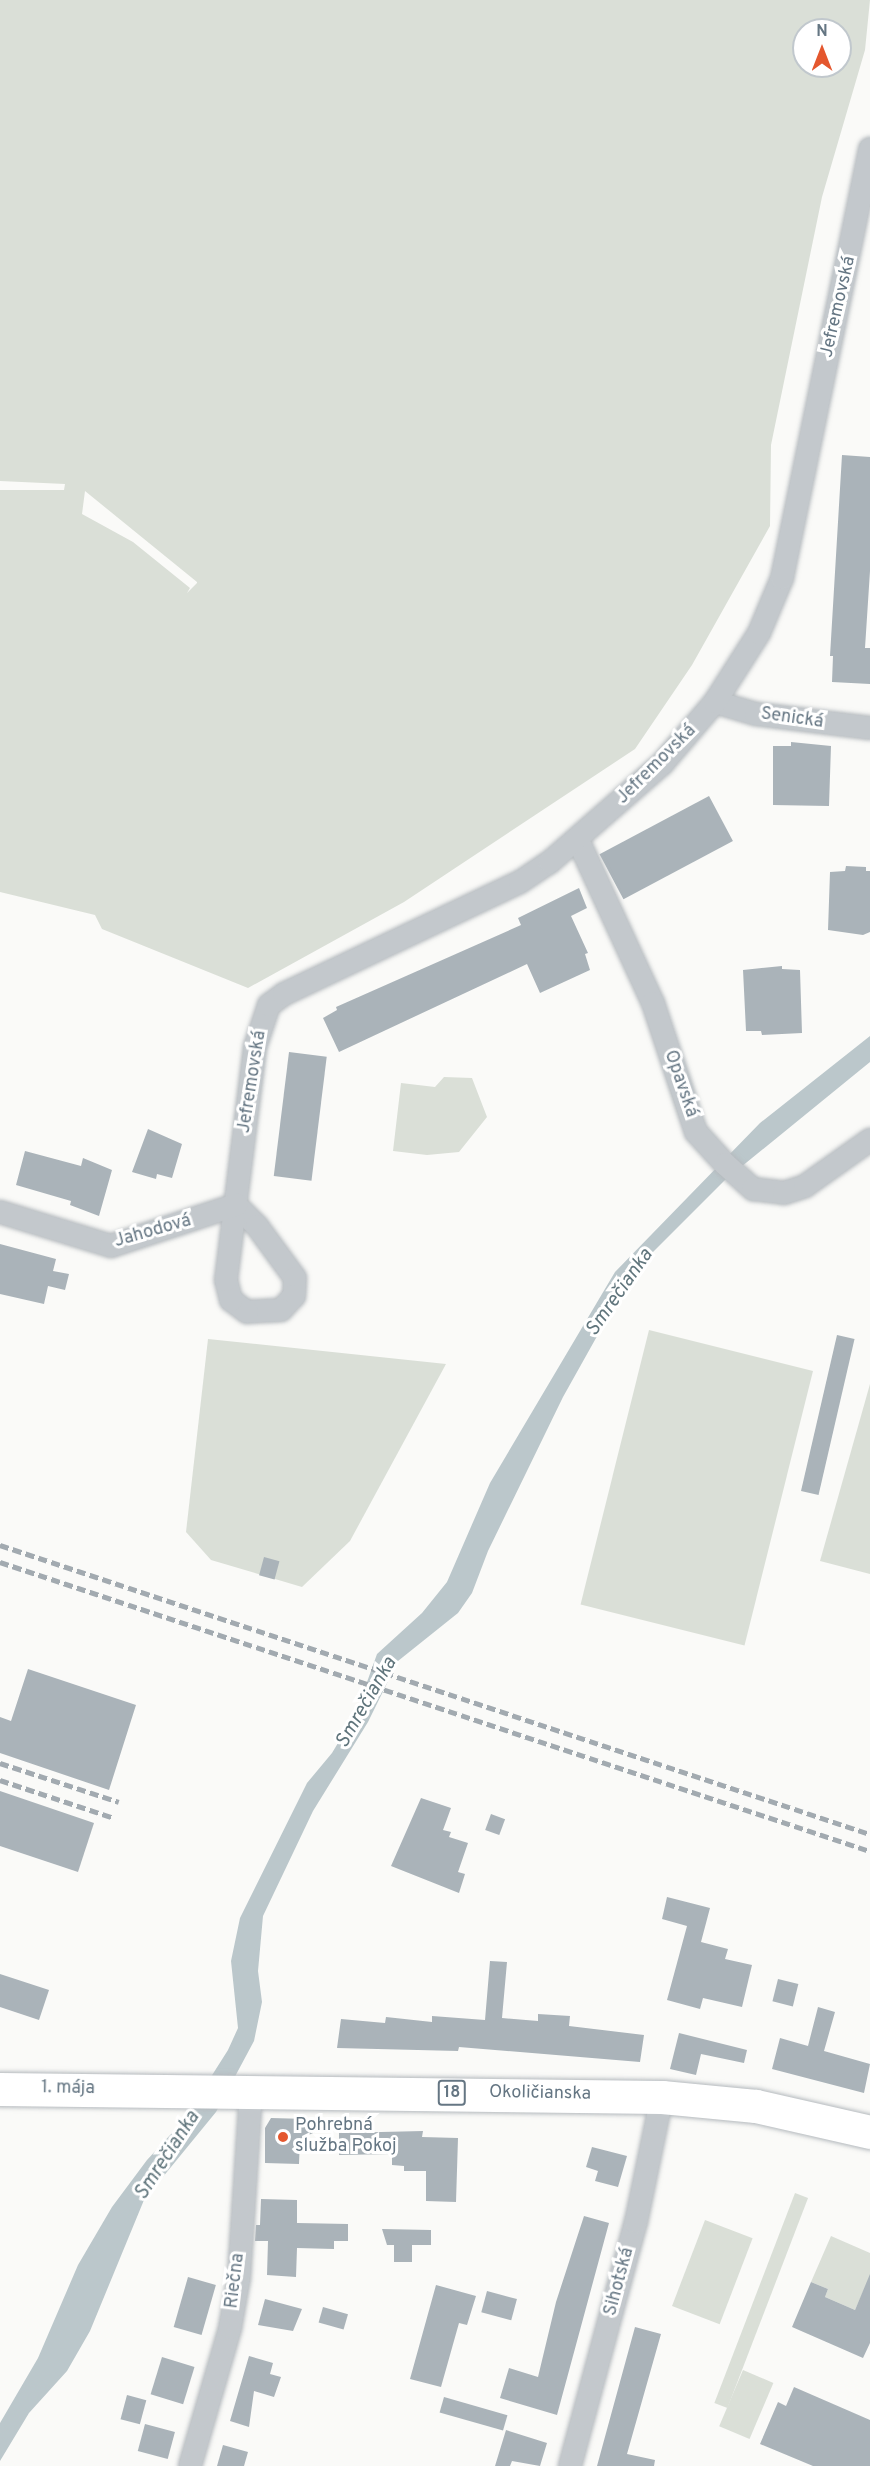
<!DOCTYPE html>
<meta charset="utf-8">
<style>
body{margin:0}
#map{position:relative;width:870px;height:2466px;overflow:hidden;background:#fafaf8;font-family:Overpass,sans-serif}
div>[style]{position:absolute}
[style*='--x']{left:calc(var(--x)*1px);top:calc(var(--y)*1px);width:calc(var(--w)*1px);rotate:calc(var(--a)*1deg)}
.green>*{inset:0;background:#dadfd7;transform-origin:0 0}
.water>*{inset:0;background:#bbc7cb}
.building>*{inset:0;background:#aab3b9;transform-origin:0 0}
.roads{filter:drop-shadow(0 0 2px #b5babe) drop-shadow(0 0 2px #b5babe)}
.street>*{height:22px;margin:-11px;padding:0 11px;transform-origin:11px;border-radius:11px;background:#c3c8cc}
.primary>*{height:33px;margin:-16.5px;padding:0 16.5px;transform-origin:16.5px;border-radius:16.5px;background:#fff}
.rail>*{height:4.5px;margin-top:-2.25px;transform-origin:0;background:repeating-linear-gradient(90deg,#a2aab0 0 9px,transparent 0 13.5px)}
.dots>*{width:16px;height:16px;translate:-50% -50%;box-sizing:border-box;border:3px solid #fff;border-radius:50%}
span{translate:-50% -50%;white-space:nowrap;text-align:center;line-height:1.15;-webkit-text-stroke:6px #fff;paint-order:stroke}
.shield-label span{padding:2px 4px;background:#fff;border:2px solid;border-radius:4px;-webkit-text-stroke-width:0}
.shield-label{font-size:16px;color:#657683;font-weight:700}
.street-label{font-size:18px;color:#657683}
.poi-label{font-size:18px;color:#657683}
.left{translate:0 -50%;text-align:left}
.water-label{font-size:20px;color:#60757c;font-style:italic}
.north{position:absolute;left:792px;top:18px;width:60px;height:60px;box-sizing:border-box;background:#fff;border:2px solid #c1c8cd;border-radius:50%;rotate:0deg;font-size:16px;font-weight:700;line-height:24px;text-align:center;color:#657683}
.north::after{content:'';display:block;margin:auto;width:21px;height:27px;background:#e4572e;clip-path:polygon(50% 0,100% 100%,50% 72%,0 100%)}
</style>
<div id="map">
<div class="green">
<div style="clip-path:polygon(evenodd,0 0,870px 0,865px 50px,822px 197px,771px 445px,770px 526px,692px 665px,635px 749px,404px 902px,248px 988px,102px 929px,95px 915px,0 892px,0 490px,64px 490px,65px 484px,0 481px,0 0,804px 30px,840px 30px,840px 66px,804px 66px,804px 30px,0 0,85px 491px,197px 582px,197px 583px,187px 593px,190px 588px,133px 542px,82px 514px,85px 491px)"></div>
<div style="clip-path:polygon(444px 1077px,472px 1078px,487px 1117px,459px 1152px,427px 1155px,393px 1151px,401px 1083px,435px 1087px)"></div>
<div style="left:649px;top:1330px;width:169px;height:283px;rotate:14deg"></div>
<div style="clip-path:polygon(208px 1339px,446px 1364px,350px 1541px,302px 1587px,211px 1560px,186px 1532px)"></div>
<div style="clip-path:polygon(870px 1384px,870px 1574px,820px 1561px)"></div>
<div style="left:795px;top:2193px;width:14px;height:225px;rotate:21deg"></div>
<div style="left:705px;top:2220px;width:51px;height:92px;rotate:21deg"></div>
<div style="clip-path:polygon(831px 2236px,870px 2253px,870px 2276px,855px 2310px,825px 2297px,828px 2289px,811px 2282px)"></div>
<div style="left:743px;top:2370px;width:33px;height:61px;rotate:23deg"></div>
</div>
<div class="water">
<div style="clip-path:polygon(870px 1036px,870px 1062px,725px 1180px,646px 1259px,624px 1288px,563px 1397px,488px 1551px,472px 1593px,458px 1613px,398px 1661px,368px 1722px,313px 1811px,263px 1916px,258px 1971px,262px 2002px,254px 2041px,216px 2112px,144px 2200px,90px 2331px,67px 2371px,29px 2413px,0 2461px,0 2423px,38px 2358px,78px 2265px,112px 2207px,147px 2160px,183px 2121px,228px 2050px,238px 2028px,231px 1961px,240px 1918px,307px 1783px,332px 1753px,356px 1713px,377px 1654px,422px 1613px,447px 1582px,490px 1483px,615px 1272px,760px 1123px)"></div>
</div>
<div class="building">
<div style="clip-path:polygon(842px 455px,870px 457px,870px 571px,865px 648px,870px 648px,870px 684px,832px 682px,833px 656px,830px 656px)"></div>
<div style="clip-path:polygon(791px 742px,831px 746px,829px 806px,773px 805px,773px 746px,791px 746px)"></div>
<div style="left:709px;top:796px;width:51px;height:124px;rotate:62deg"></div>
<div style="clip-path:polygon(846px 866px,866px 867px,866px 871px,870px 871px,870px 932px,863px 935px,828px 930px,830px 872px,845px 871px)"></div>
<div style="clip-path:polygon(579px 888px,587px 908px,571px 916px,588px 953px,585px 954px,590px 970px,540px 993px,527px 964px,339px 1052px,323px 1018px,337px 1010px,336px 1007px,521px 925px,518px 918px)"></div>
<div style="clip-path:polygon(782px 966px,782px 969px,800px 970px,802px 1033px,762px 1035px,761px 1031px,746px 1031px,743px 970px)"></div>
<div style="left:289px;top:1052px;width:38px;height:125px;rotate:7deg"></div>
<div style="clip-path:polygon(148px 1129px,182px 1144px,172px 1178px,157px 1174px,156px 1179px,132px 1172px)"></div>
<div style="clip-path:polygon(25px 1151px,81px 1166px,83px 1158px,112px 1170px,99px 1216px,70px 1205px,71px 1201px,16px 1185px)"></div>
<div style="clip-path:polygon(0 1244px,56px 1259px,53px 1271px,69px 1274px,65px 1290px,48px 1286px,44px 1304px,0 1294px)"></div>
<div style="left:837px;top:1335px;width:18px;height:160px;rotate:13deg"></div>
<div style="left:264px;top:1557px;width:16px;height:19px;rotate:15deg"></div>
<div style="clip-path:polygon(28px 1669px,136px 1705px,109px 1790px,0 1753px,0 1717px,11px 1721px)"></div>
<div style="clip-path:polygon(0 1791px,94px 1823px,78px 1872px,0 1846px)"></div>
<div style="clip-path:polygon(421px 1798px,451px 1808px,443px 1830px,451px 1832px,449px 1837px,468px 1843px,458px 1872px,465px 1874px,459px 1893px,391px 1866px)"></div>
<div style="left:491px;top:1814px;width:15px;height:17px;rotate:20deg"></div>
<div style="clip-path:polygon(667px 1897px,710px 1908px,701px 1942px,728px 1949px,725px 1959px,752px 1965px,742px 2007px,703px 1998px,700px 2009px,667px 2000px,687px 1926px,662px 1919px)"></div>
<div style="clip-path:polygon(490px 1961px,507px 1962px,502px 2018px,538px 2021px,538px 2014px,570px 2016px,569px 2026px,644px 2035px,640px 2062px,459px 2047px,458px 2051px,337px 2048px,341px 2019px,385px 2023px,386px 2017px,432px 2022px,432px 2016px,485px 2020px)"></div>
<div style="clip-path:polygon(0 1974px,49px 1990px,39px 2020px,0 2007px)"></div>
<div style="left:778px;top:1979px;width:21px;height:23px;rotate:14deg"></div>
<div style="clip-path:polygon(818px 2007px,835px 2012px,824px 2051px,870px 2064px,864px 2093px,772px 2069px,780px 2038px,808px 2046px)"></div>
<div style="clip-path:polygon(679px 2033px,747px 2050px,744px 2063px,701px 2054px,696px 2075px,670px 2069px)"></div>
<div style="clip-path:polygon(271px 2118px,307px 2119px,313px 2133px,300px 2139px,299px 2164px,265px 2163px,265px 2128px)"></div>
<div style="clip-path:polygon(423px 2131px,422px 2137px,458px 2138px,456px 2202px,426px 2201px,426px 2171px,404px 2171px,404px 2166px,392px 2165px,392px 2154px,339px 2155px,339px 2133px)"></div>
<div style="clip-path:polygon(592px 2147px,627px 2156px,618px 2187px,595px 2181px,598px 2171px,586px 2167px)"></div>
<div style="clip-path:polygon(261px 2199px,297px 2200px,297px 2223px,348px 2224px,348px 2241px,334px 2241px,334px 2249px,297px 2248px,296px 2277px,267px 2275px,268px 2241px,255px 2241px,256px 2225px,260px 2225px)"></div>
<div style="clip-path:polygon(584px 2216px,609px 2223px,557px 2415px,500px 2398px,509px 2368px,538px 2377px,556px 2302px)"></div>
<div style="clip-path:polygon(382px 2229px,431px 2230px,431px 2245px,412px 2245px,412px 2262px,394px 2262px,394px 2245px,387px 2245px)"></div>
<div style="clip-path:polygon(870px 2274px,870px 2343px,863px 2358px,792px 2327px,811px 2282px,828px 2289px,825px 2297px,855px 2310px)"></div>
<div style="left:188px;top:2277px;width:29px;height:52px;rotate:16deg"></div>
<div style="clip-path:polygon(436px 2285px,476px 2296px,467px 2325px,459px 2323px,441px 2387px,410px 2379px)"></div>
<div style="left:487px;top:2291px;width:31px;height:22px;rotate:15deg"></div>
<div style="clip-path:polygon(265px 2299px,302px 2309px,293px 2331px,258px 2325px)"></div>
<div style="left:323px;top:2307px;width:26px;height:16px;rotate:16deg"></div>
<div style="clip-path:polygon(635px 2327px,661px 2334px,627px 2454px,655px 2460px,654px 2466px,597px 2466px)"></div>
<div style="clip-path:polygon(249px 2356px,273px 2363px,270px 2374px,281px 2377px,274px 2397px,254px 2391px,249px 2427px,230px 2421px)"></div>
<div style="left:162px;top:2357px;width:34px;height:39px;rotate:17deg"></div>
<div style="clip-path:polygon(794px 2387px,870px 2420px,870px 2466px,813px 2466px,760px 2444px,778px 2402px,786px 2406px)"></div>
<div style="left:127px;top:2395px;width:20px;height:25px;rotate:15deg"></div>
<div style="left:444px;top:2397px;width:66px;height:16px;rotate:16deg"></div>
<div style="left:145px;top:2424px;width:31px;height:28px;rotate:15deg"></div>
<div style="clip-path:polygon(506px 2430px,547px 2443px,540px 2466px,512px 2461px,510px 2466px,495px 2466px)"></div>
<div style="clip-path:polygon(223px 2445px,248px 2452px,244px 2466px,217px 2466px)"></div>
</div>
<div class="roads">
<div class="street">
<div style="--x:715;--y:702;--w:43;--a:16.3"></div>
<div style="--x:756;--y:714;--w:115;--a:7"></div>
<div style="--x:578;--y:840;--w:179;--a:65.3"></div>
<div style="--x:653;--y:1003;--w:136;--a:71.6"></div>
<div style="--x:696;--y:1132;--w:43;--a:47.8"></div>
<div style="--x:725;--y:1164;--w:38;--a:42"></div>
<div style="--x:753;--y:1189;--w:31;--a:7"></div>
<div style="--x:784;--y:1193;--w:22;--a:-18"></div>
<div style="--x:805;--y:1186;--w:80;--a:-35.3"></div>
<div style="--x:236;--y:1205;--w:30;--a:45"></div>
<div style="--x:257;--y:1226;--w:64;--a:53.8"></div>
<div style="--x:295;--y:1278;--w:18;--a:93"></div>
<div style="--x:294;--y:1296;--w:19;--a:133"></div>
<div style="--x:281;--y:1310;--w:34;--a:177"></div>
<div style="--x:247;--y:1312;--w:20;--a:-143"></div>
<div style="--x:231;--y:1300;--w:21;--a:-104"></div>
<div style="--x:226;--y:1280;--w:235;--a:-82.9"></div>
<div style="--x:255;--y:1047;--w:44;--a:-71.6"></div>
<div style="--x:269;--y:1005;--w:19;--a:-36"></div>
<div style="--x:284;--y:994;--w:261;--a:-25.4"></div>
<div style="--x:520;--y:882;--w:36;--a:-34"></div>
<div style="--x:550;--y:862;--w:149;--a:-41.2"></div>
<div style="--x:662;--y:764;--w:82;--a:-49.5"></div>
<div style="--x:715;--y:702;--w:82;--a:-57.5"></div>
<div style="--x:759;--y:633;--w:60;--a:-67.3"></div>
<div style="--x:782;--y:578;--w:438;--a:-78.4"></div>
<div style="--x:0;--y:1212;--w:116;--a:17"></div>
<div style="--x:111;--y:1246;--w:132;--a:-18.2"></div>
<div style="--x:190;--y:2466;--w:144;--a:-73.8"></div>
<div style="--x:230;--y:2328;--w:52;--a:-80"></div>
<div style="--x:239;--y:2277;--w:185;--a:-86.3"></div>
<div style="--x:570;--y:2466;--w:253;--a:-74.9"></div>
<div style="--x:636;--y:2222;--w:128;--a:-78.3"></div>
</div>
<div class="primary">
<div style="--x:0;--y:2089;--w:662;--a:0.69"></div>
<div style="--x:662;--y:2097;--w:94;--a:5.5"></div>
<div style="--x:756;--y:2106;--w:117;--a:12.8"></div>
</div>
</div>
<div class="rail">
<div style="--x:0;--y:1545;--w:917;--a:18.38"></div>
<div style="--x:0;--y:1562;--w:917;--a:18.38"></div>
<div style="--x:0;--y:1763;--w:125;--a:18.1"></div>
<div style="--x:0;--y:1780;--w:120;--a:18.4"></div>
</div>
<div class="dots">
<div style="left:283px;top:2137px;background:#e4572e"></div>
</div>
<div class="shield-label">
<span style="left:452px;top:2093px">18</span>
</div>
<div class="street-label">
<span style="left:839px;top:307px;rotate:-77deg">Jefremovská</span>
<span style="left:792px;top:719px;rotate:8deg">Senická</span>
<span style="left:657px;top:765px;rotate:-45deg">Jefremovská</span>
<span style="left:253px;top:1082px;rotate:-81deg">Jefremovská</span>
<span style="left:680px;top:1084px;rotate:71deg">Opavská</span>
<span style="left:153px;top:1232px;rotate:-16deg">Jahodová</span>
<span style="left:68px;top:2089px;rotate:1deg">1. mája</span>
<span style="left:540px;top:2094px;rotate:1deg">Okoličianska</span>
<span style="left:236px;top:2281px;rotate:-83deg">Riečna</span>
<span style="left:620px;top:2282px;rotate:-75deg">Sihotská</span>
</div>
<div class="poi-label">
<span class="left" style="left:295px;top:2137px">Pohrebná<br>služba Pokoj</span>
</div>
<div class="water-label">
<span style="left:620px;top:1293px;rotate:-55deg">Smrečianka</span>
<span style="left:367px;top:1703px;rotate:-60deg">Smrečianka</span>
<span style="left:168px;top:2156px;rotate:-57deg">Smrečianka</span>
</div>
<div class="north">N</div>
</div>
